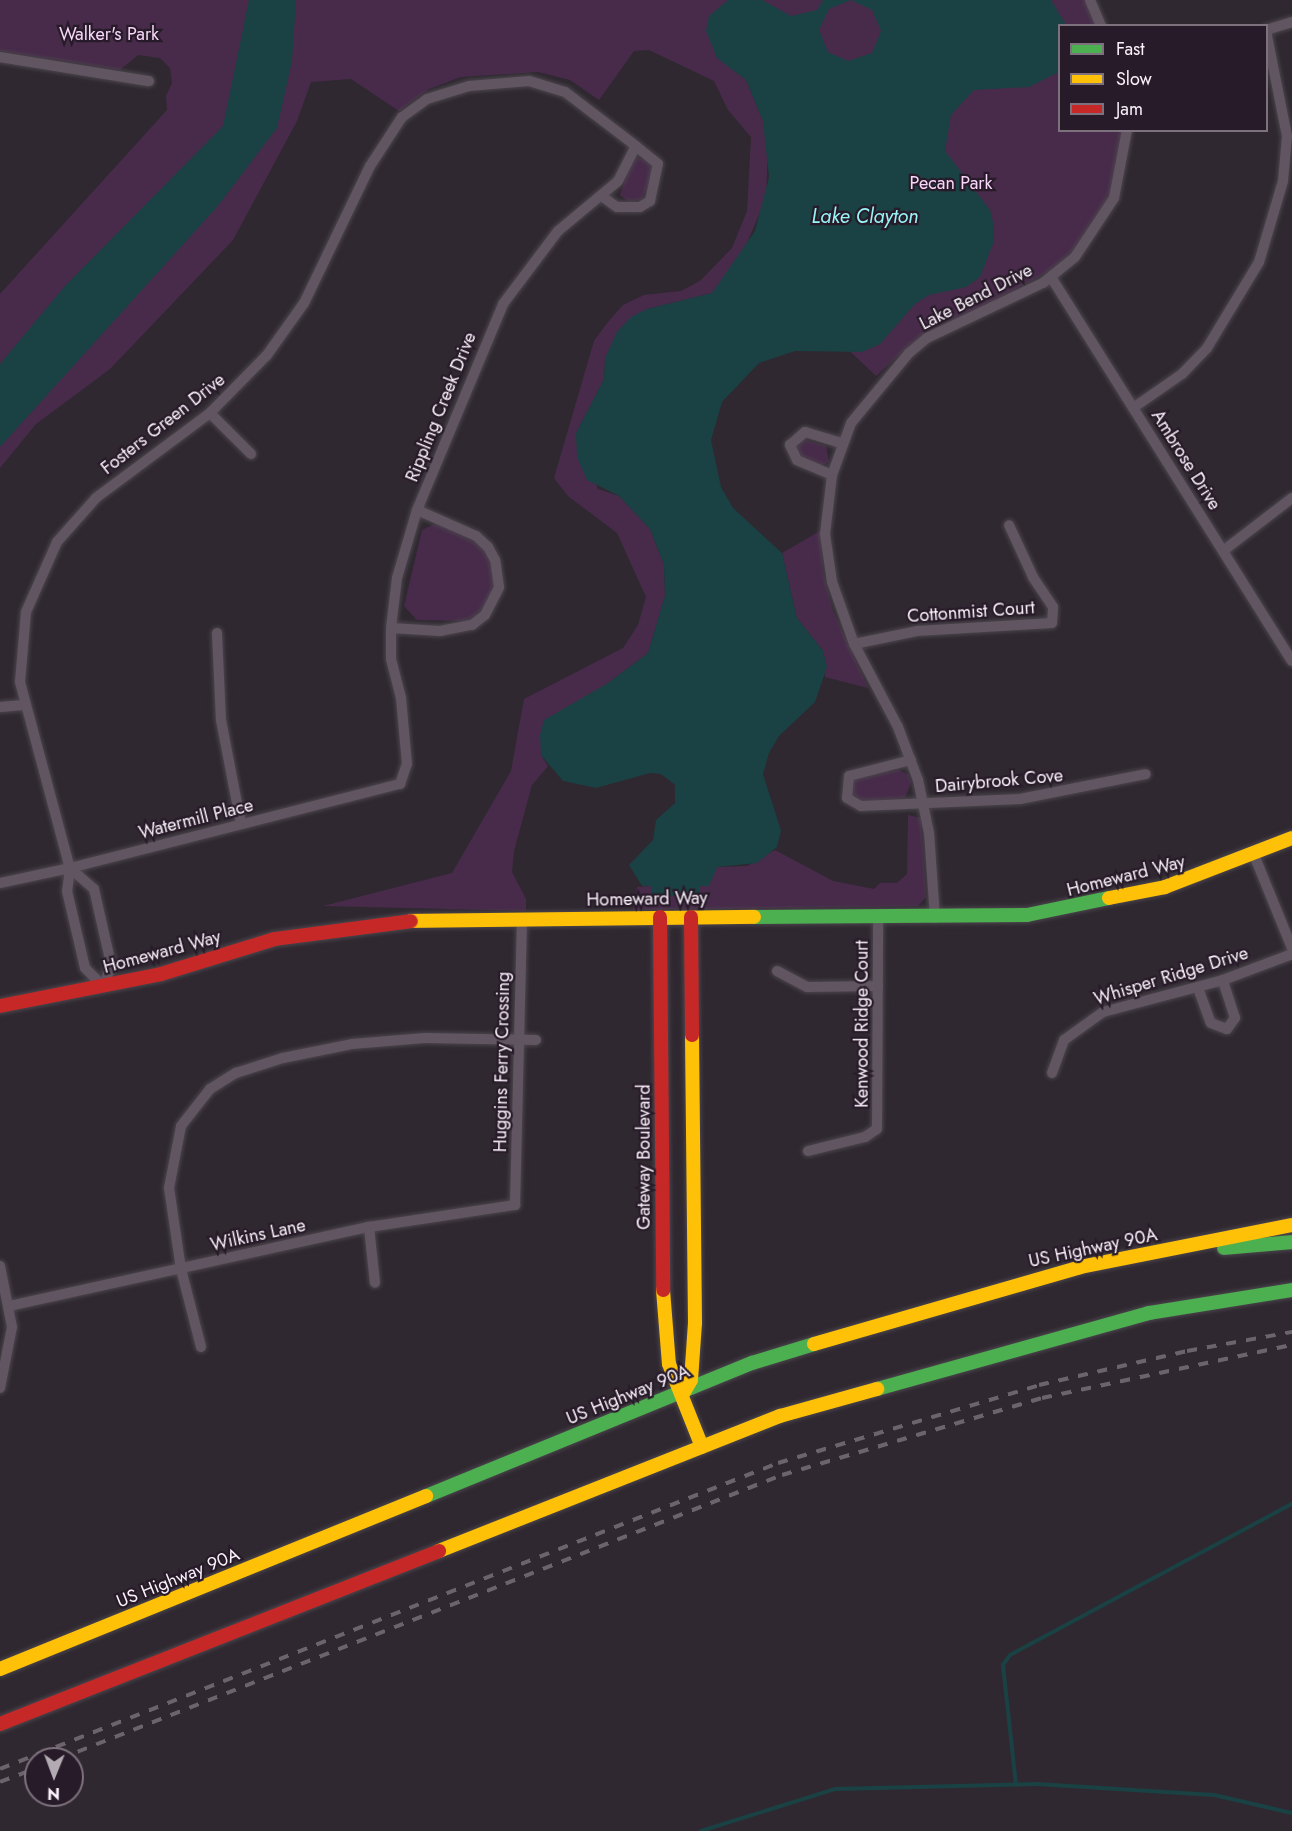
<!DOCTYPE html>
<style>
body{margin:0}
#map{position:relative;width:1292px;height:1831px;overflow:hidden;background:#2f2830;font-family:Jost,sans-serif}
div>[style]{position:absolute}
[style*='--x']{left:calc(var(--x)*1px);top:calc(var(--y)*1px);width:calc(var(--w)*1px);rotate:calc(var(--a)*1deg)}
.green>*{inset:0;background:#482b4b}
.water>*{inset:0;background:#1a4143}
.stream>*{height:4px;margin:-2px;padding:0 2px;transform-origin:2px;border-radius:2px;background:#1a4143}
.roads{filter:drop-shadow(0 0 2px #4b454c) drop-shadow(0 0 2px #4b454c)}
.street>*{height:10px;margin:-5px;padding:0 5px;transform-origin:5px;border-radius:5px;background:#615562}
.fast>*{height:14px;margin:-7px;padding:0 7px;transform-origin:7px;border-radius:7px;background:#4caf50}
.slow>*{height:14px;margin:-7px;padding:0 7px;transform-origin:7px;border-radius:7px;background:#ffc107}
.jam>*{height:14px;margin:-7px;padding:0 7px;transform-origin:7px;border-radius:7px;background:#c62828}
.rail>*{height:4px;margin-top:-2px;transform-origin:0;background:repeating-linear-gradient(90deg,#6c646d 0 10px,transparent 0 20px)}
span{translate:-50% -50%;white-space:nowrap;text-align:center;line-height:1.15;-webkit-text-stroke:4.5px #281b29;paint-order:stroke}
.park-label{font-size:18px;color:#f8d7fa}
.street-label{font-size:18px;color:#faf1fb}
.water-label{font-size:20px;color:#97f5f8;font-style:italic}
.legend{position:absolute;left:1058px;top:24px;width:210px;height:108px;box-sizing:border-box;background:#281b29;border:2px solid #7c717d;margin:0;padding:8px 10px;list-style:none;font-size:18px;color:#faf1fb}
.legend li{display:flex;align-items:center;gap:12px;height:30px}
.legend b{width:30px;border:2px solid #7c717d}
.north{position:absolute;left:24px;top:1747px;width:60px;height:60px;box-sizing:border-box;background:#281b29;border:2px solid #7c717d;border-radius:50%;rotate:181deg;font-size:16px;font-weight:700;line-height:24px;text-align:center;color:#faf1fb}
.north::after{content:'';display:block;margin:auto;width:21px;height:27px;background:#b3abb4;clip-path:polygon(50% 0,100% 100%,50% 72%,0 100%)}
</style>
<div id="map">
<div class="green">
<div style="clip-path:polygon(0 0,1087px 0,1098px 25px,1060px 26px,1060px 130px,1123px 131px,1119px 171px,1103px 214px,1079px 246px,1048px 272px,909px 346px,876px 376px,834px 336px,830px 126px,730px 67px,746px 80px,763px 121px,768px 146px,766px 198px,741px 257px,712px 293px,647px 309px,605px 358px,604px 379px,576px 433px,598px 489px,619px 496px,650px 529px,664px 565px,665px 596px,648px 653px,608px 683px,541px 755px,548px 766px,532px 785px,514px 851px,512px 872px,526px 899px,526px 911px,323px 906px,452px 873px,511px 771px,524px 699px,623px 648px,638px 625px,646px 597px,617px 533px,568px 496px,554px 478px,594px 341px,608px 322px,623px 305px,644px 295px,681px 291px,700px 281px,732px 248px,747px 211px,751px 137px,728px 110px,714px 81px,649px 50px,634px 51px,599px 100px,570px 80px,538px 72px,461px 77px,429px 89px,399px 111px,351px 79px,311px 82px,297px 121px,233px 240px,110px 369px,36px 424px,0 468px,0 294px,167px 110px,166px 96px,172px 83px,170px 68px,160px 58px,138px 55px,120px 70px,0 51px)"></div>
<div style="clip-path:polygon(633px 157px,648px 160px,653px 175px,642px 199px,629px 202px,620px 195px)"></div>
<div style="clip-path:polygon(802px 439px,826px 446px,829px 462px,821px 466px,803px 460px,796px 450px)"></div>
<div style="clip-path:polygon(436px 523px,484px 547px,497px 579px,490px 603px,468px 621px,417px 620px,404px 606px,422px 530px)"></div>
<div style="clip-path:polygon(820px 531px,823px 572px,833px 611px,868px 688px,825px 677px,823px 651px,797px 618px,782px 553px)"></div>
<div style="clip-path:polygon(898px 770px,908px 774px,911px 783px,905px 798px,863px 801px,850px 792px,852px 782px,862px 775px)"></div>
<div style="clip-path:polygon(908px 815px,921px 818px,926px 897px,918px 906px,633px 910px,637px 887px,652px 886px,652px 896px,699px 896px,699px 886px,717px 867px,747px 866px,775px 850px,833px 881px,874px 889px,880px 883px,897px 883px,907px 874px)"></div>
</div>
<div class="water">
<div style="clip-path:polygon(249px 0,296px 0,292px 61px,277px 128px,217px 207px,0 447px,0 364px,65px 286px,223px 126px)"></div>
<div style="clip-path:polygon(evenodd,728px 0,762px 0,791px 16px,817px 10px,823px 0,1051px 0,1066px 25px,1060px 26px,1059px 72px,1029px 87px,974px 90px,951px 115px,945px 151px,990px 210px,994px 226px,994px 241px,980px 277px,966px 287px,929px 295px,915px 304px,880px 344px,862px 352px,795px 351px,759px 363px,722px 402px,711px 440px,721px 487px,733px 508px,782px 553px,797px 618px,823px 651px,827px 667px,815px 702px,779px 736px,769px 753px,763px 774px,781px 831px,777px 847px,757px 863px,717px 867px,709px 886px,699px 886px,699px 896px,651px 896px,652px 886px,642px 886px,629px 865px,653px 840px,656px 820px,675px 803px,675px 785px,661px 774px,650px 773px,596px 788px,563px 781px,541px 755px,540px 735px,544px 720px,608px 683px,648px 653px,665px 596px,664px 565px,650px 529px,619px 496px,587px 480px,577px 457px,576px 433px,604px 379px,605px 358px,617px 332px,631px 317px,647px 309px,712px 293px,755px 231px,769px 177px,763px 121px,746px 80px,717px 58px,706px 31px,709px 16px,728px 0,851px 0,872px 10px,881px 31px,872px 53px,848px 61px,828px 52px,819px 30px,829px 9px,851px 0)"></div>
</div>
<div class="stream">
<div style="--x:1016;--y:1785;--w:121;--a:-96.2"></div>
<div style="--x:1003;--y:1665;--w:12;--a:-55"></div>
<div style="--x:1010;--y:1655;--w:320;--a:-28.2"></div>
<div style="--x:701;--y:1831;--w:140;--a:-17.4"></div>
<div style="--x:835;--y:1789;--w:202;--a:-1.4"></div>
<div style="--x:1037;--y:1784;--w:177;--a:3.6"></div>
<div style="--x:1214;--y:1795;--w:80;--a:13"></div>
</div>
<div class="roads">
<div class="street">
<div style="--x:1090;--y:0;--w:28;--a:67"></div>
<div style="--x:1266;--y:30;--w:27;--a:-17"></div>
<div style="--x:0;--y:57;--w:151;--a:9.2"></div>
<div style="--x:603;--y:197;--w:17;--a:36"></div>
<div style="--x:617;--y:207;--w:23;--a:0"></div>
<div style="--x:640;--y:207;--w:12;--a:-31"></div>
<div style="--x:650;--y:201;--w:38;--a:-78"></div>
<div style="--x:658;--y:164;--w:28;--a:-141"></div>
<div style="--x:1051;--y:277;--w:453;--a:57.9"></div>
<div style="--x:1133;--y:408;--w:60;--a:-34.8"></div>
<div style="--x:1182;--y:374;--w:36;--a:-46"></div>
<div style="--x:1207;--y:348;--w:100;--a:-58.8"></div>
<div style="--x:1259;--y:262;--w:84;--a:-73.5"></div>
<div style="--x:1283;--y:181;--w:45;--a:-84.9"></div>
<div style="--x:1287;--y:136;--w:107;--a:-101.3"></div>
<div style="--x:210;--y:413;--w:58;--a:45"></div>
<div style="--x:832;--y:475;--w:38;--a:-157"></div>
<div style="--x:797;--y:460;--w:17;--a:-115"></div>
<div style="--x:790;--y:445;--w:20;--a:-41"></div>
<div style="--x:805;--y:432;--w:39;--a:17"></div>
<div style="--x:1223;--y:551;--w:87;--a:-37.5"></div>
<div style="--x:391;--y:628;--w:49;--a:3.5"></div>
<div style="--x:440;--y:631;--w:33;--a:-11"></div>
<div style="--x:472;--y:625;--w:16;--a:-38"></div>
<div style="--x:485;--y:615;--w:31;--a:-63"></div>
<div style="--x:499;--y:587;--w:27;--a:-98"></div>
<div style="--x:495;--y:560;--w:15;--a:-118"></div>
<div style="--x:488;--y:547;--w:16;--a:-137"></div>
<div style="--x:476;--y:536;--w:64;--a:-156.2"></div>
<div style="--x:217;--y:633;--w:87;--a:87.4"></div>
<div style="--x:221;--y:720;--w:106;--a:79.1"></div>
<div style="--x:854;--y:644;--w:64;--a:-11.7"></div>
<div style="--x:917;--y:631;--w:135;--a:-3.4"></div>
<div style="--x:1052;--y:623;--w:16;--a:-86"></div>
<div style="--x:1053;--y:607;--w:36;--a:-124"></div>
<div style="--x:1033;--y:577;--w:57;--a:-114.8"></div>
<div style="--x:0;--y:707;--w:24;--a:-5"></div>
<div style="--x:911;--y:760;--w:64;--a:165.5"></div>
<div style="--x:849;--y:776;--w:22;--a:95"></div>
<div style="--x:847;--y:798;--w:16;--a:30"></div>
<div style="--x:861;--y:806;--w:159;--a:-2.5"></div>
<div style="--x:1020;--y:799;--w:128;--a:-11.2"></div>
<div style="--x:1254;--y:855;--w:100;--a:67.8"></div>
<div style="--x:0;--y:883;--w:72;--a:-12.1"></div>
<div style="--x:70;--y:868;--w:341;--a:-14.3"></div>
<div style="--x:400;--y:784;--w:21;--a:-71"></div>
<div style="--x:407;--y:764;--w:66;--a:-95.2"></div>
<div style="--x:401;--y:698;--w:40;--a:-104.4"></div>
<div style="--x:391;--y:659;--w:31;--a:-90"></div>
<div style="--x:391;--y:628;--w:50;--a:-83.2"></div>
<div style="--x:397;--y:578;--w:71;--a:-73.6"></div>
<div style="--x:417;--y:510;--w:223;--a:-67.3"></div>
<div style="--x:503;--y:304;--w:91;--a:-53"></div>
<div style="--x:558;--y:231;--w:78;--a:-39.8"></div>
<div style="--x:618;--y:181;--w:39;--a:-63"></div>
<div style="--x:636;--y:146;--w:89;--a:-142.7"></div>
<div style="--x:565;--y:92;--w:38;--a:-163"></div>
<div style="--x:529;--y:81;--w:60;--a:175.2"></div>
<div style="--x:469;--y:86;--w:44;--a:162.8"></div>
<div style="--x:427;--y:99;--w:31;--a:144"></div>
<div style="--x:402;--y:117;--w:59;--a:123.1"></div>
<div style="--x:370;--y:166;--w:152;--a:115.7"></div>
<div style="--x:304;--y:303;--w:64;--a:125.4"></div>
<div style="--x:267;--y:355;--w:81;--a:134.5"></div>
<div style="--x:210;--y:413;--w:142;--a:143.3"></div>
<div style="--x:96;--y:498;--w:59;--a:131.6"></div>
<div style="--x:57;--y:542;--w:77;--a:113.9"></div>
<div style="--x:26;--y:612;--w:70;--a:94.9"></div>
<div style="--x:20;--y:682;--w:193;--a:75"></div>
<div style="--x:70;--y:868;--w:23;--a:97"></div>
<div style="--x:67;--y:891;--w:79;--a:76.8"></div>
<div style="--x:85;--y:968;--w:27;--a:45"></div>
<div style="--x:104;--y:987;--w:24;--a:-73"></div>
<div style="--x:111;--y:964;--w:77;--a:-102.8"></div>
<div style="--x:94;--y:889;--w:32;--a:-139"></div>
<div style="--x:935;--y:918;--w:85;--a:-94"></div>
<div style="--x:929;--y:833;--w:54;--a:-101.7"></div>
<div style="--x:918;--y:780;--w:57;--a:-110.7"></div>
<div style="--x:898;--y:727;--w:94;--a:-117.9"></div>
<div style="--x:854;--y:644;--w:66;--a:-109.5"></div>
<div style="--x:832;--y:582;--w:49;--a:-98.3"></div>
<div style="--x:825;--y:534;--w:59;--a:-83.2"></div>
<div style="--x:832;--y:475;--w:55;--a:-69.9"></div>
<div style="--x:851;--y:423;--w:91;--a:-50.4"></div>
<div style="--x:909;--y:353;--w:23;--a:-40"></div>
<div style="--x:927;--y:338;--w:128;--a:-25.4"></div>
<div style="--x:1043;--y:283;--w:41;--a:-39.1"></div>
<div style="--x:1075;--y:257;--w:71;--a:-56.5"></div>
<div style="--x:1114;--y:198;--w:69;--a:-79.2"></div>
<div style="--x:777;--y:971;--w:34;--a:28"></div>
<div style="--x:807;--y:987;--w:71;--a:-0.8"></div>
<div style="--x:1198;--y:988;--w:37;--a:70"></div>
<div style="--x:1211;--y:1023;--w:17;--a:21"></div>
<div style="--x:1227;--y:1029;--w:14;--a:-54"></div>
<div style="--x:1235;--y:1018;--w:40;--a:-108"></div>
<div style="--x:1052;--y:1073;--w:35;--a:-70"></div>
<div style="--x:1064;--y:1040;--w:48;--a:-35.7"></div>
<div style="--x:1103;--y:1012;--w:124;--a:-14.9"></div>
<div style="--x:1223;--y:980;--w:74;--a:-20.6"></div>
<div style="--x:808;--y:1151;--w:59;--a:-13.8"></div>
<div style="--x:865;--y:1137;--w:14;--a:-34"></div>
<div style="--x:877;--y:1129;--w:211;--a:-89.7"></div>
<div style="--x:369;--y:1227;--w:56;--a:83.9"></div>
<div style="--x:0;--y:1266;--w:62;--a:78.9"></div>
<div style="--x:12;--y:1327;--w:62;--a:101.1"></div>
<div style="--x:9;--y:1306;--w:369;--a:-12.4"></div>
<div style="--x:369;--y:1227;--w:148;--a:-8.6"></div>
<div style="--x:515;--y:1205;--w:286;--a:-88.6"></div>
<div style="--x:201;--y:1347;--w:81;--a:-104.4"></div>
<div style="--x:181;--y:1269;--w:82;--a:-98.4"></div>
<div style="--x:169;--y:1188;--w:63;--a:-79"></div>
<div style="--x:181;--y:1126;--w:47;--a:-51.9"></div>
<div style="--x:210;--y:1089;--w:31;--a:-32"></div>
<div style="--x:236;--y:1073;--w:49;--a:-17.7"></div>
<div style="--x:283;--y:1058;--w:70;--a:-11.5"></div>
<div style="--x:352;--y:1044;--w:73;--a:-4.7"></div>
<div style="--x:425;--y:1038;--w:111;--a:1"></div>
</div>
<div class="fast">
<div style="--x:754;--y:917;--w:273;--a:-0.4"></div>
<div style="--x:1027;--y:915;--w:84;--a:-11.7"></div>
<div style="--x:1224;--y:1248;--w:68;--a:-5"></div>
<div style="--x:877;--y:1389;--w:282;--a:-15.6"></div>
<div style="--x:1149;--y:1313;--w:145;--a:-9.1"></div>
<div style="--x:426;--y:1496;--w:352;--a:-22.2"></div>
<div style="--x:752;--y:1363;--w:65;--a:-17"></div>
</div>
<div class="slow">
<div style="--x:1109;--y:898;--w:57;--a:-11.1"></div>
<div style="--x:1165;--y:887;--w:136;--a:-21.1"></div>
<div style="--x:411;--y:921;--w:343;--a:-0.7"></div>
<div style="--x:663;--y:1290;--w:74;--a:85.4"></div>
<div style="--x:669;--y:1364;--w:89;--a:68.3"></div>
<div style="--x:814;--y:1344;--w:277;--a:-16.1"></div>
<div style="--x:1080;--y:1267;--w:216;--a:-11.2"></div>
<div style="--x:684;--y:1392;--w:14;--a:-60"></div>
<div style="--x:691;--y:1380;--w:57;--a:-86"></div>
<div style="--x:695;--y:1323;--w:288;--a:-90.6"></div>
<div style="--x:439;--y:1551;--w:367;--a:-21.6"></div>
<div style="--x:780;--y:1416;--w:101;--a:-15.6"></div>
<div style="--x:0;--y:1669;--w:460;--a:-22.1"></div>
</div>
<div class="jam">
<div style="--x:660;--y:917;--w:373;--a:89.5"></div>
<div style="--x:691;--y:917;--w:118;--a:89.5"></div>
<div style="--x:0;--y:1006;--w:164;--a:-11.2"></div>
<div style="--x:161;--y:974;--w:119;--a:-17.1"></div>
<div style="--x:275;--y:939;--w:137;--a:-7.5"></div>
<div style="--x:0;--y:1724;--w:472;--a:-21.5"></div>
</div>
</div>
<div class="rail">
<div style="--x:59;--y:1759;--w:777;--a:-21.45"></div>
<div style="--x:782;--y:1475;--w:271;--a:-16.5"></div>
<div style="--x:1042;--y:1398;--w:256;--a:-12"></div>
<div style="--x:0;--y:1769;--w:836;--a:-21.47"></div>
<div style="--x:778;--y:1463;--w:272;--a:-16.6"></div>
<div style="--x:1039;--y:1385;--w:152;--a:-12.9"></div>
<div style="--x:1187;--y:1351;--w:107;--a:-10.3"></div>
<div style="--x:0;--y:1782;--w:39;--a:-21"></div>
</div>
<div class="park-label">
<span style="left:109px;top:34px">Walker's Park</span>
<span style="left:951px;top:183px">Pecan Park</span>
</div>
<div class="street-label">
<span style="left:976px;top:297px;rotate:-27deg">Lake Bend Drive</span>
<span style="left:441px;top:407px;rotate:-68deg">Rippling Creek Drive</span>
<span style="left:163px;top:424px;rotate:-38deg">Fosters Green Drive</span>
<span style="left:1186px;top:460px;rotate:58deg">Ambrose Drive</span>
<span style="left:971px;top:612px;rotate:-4deg">Cottonmist Court</span>
<span style="left:999px;top:781px;rotate:-5deg">Dairybrook Cove</span>
<span style="left:196px;top:819px;rotate:-14deg">Watermill Place</span>
<span style="left:1126px;top:876px;rotate:-14deg">Homeward Way</span>
<span style="left:647px;top:899px;rotate:-1deg">Homeward Way</span>
<span style="left:162px;top:952px;rotate:-15deg">Homeward Way</span>
<span style="left:1171px;top:976px;rotate:-17deg">Whisper Ridge Drive</span>
<span style="left:862px;top:1024px;rotate:-90deg">Kenwood Ridge Court</span>
<span style="left:502px;top:1062px;rotate:-89deg">Huggins Ferry Crossing</span>
<span style="left:644px;top:1157px;rotate:-90deg">Gateway Boulevard</span>
<span style="left:258px;top:1235px;rotate:-12deg">Wilkins Lane</span>
<span style="left:1093px;top:1248px;rotate:-12deg">US Highway 90A</span>
<span style="left:628px;top:1395px;rotate:-22deg">US Highway 90A</span>
<span style="left:178px;top:1578px;rotate:-22deg">US Highway 90A</span>
</div>
<div class="water-label">
<span style="left:865px;top:216px">Lake Clayton</span>
</div>
<ul class="legend">
<li><b style="height:8px;background:#4caf50"></b>Fast</li>
<li><b style="height:8px;background:#ffc107"></b>Slow</li>
<li><b style="height:8px;background:#c62828"></b>Jam</li>
</ul>
<div class="north">N</div>
</div>
